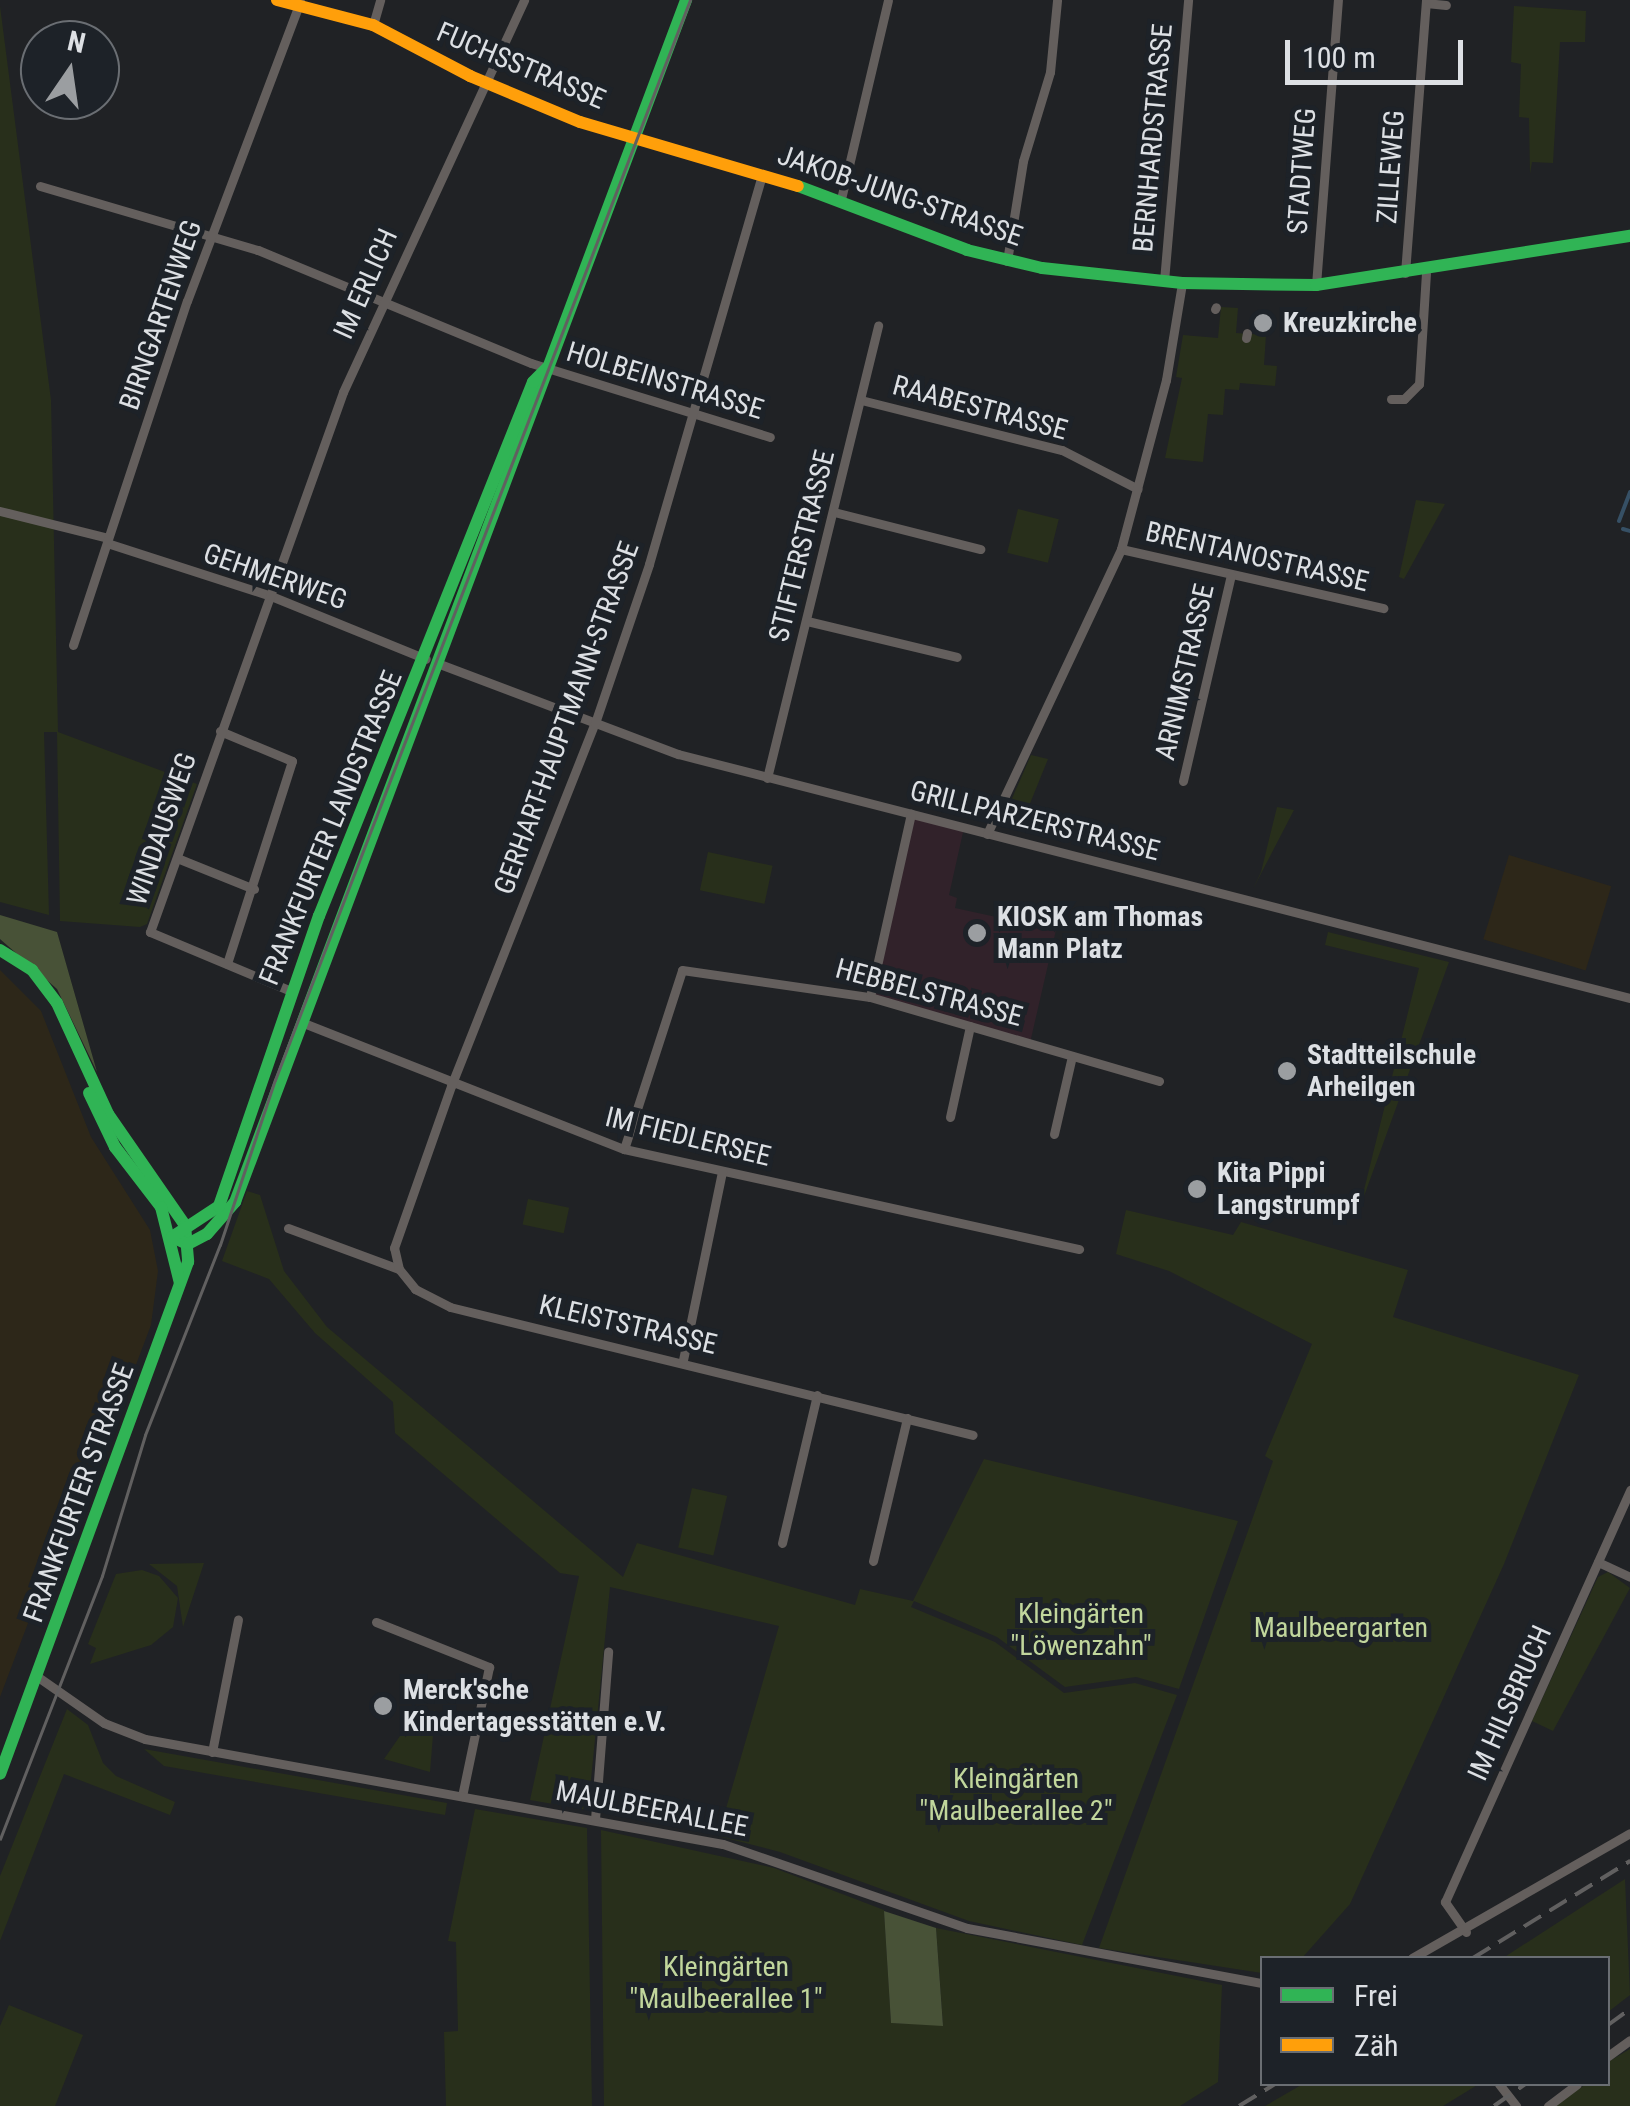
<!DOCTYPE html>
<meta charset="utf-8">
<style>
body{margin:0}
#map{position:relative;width:1630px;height:2106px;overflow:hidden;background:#202225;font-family:"Roboto Condensed",sans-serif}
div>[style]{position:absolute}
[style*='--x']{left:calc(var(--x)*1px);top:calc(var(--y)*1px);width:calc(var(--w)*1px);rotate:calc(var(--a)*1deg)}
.commercial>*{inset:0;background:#31222a}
.industrial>*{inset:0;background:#2d2719;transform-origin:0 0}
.green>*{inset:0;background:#282f1b;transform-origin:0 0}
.forest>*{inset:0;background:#485237}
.stream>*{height:4px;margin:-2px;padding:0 2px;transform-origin:2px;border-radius:2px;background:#365065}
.street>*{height:9px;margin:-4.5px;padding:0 4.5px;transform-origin:4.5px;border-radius:4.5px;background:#645f5d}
.fast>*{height:12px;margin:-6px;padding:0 6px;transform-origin:6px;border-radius:6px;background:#30b455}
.slow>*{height:12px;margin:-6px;padding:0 6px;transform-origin:6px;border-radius:6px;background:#ff9f0a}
.tram>*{height:2.5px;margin:-1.25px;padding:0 1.25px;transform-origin:1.25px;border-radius:1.25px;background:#616060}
.rail>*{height:4px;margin-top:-2px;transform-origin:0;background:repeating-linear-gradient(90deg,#616060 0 20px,transparent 0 30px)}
.dots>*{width:28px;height:28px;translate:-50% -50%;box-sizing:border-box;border:5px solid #1d2228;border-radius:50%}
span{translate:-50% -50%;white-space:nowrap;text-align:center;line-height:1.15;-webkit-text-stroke:10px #1d2228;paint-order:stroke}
.street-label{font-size:28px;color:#dde0e4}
.poi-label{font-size:28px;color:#dde0e4;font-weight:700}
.left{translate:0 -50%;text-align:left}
.park-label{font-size:28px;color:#c1d69c}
.legend{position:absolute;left:1260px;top:1956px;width:350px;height:130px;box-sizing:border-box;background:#1d2228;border:2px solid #6a6e73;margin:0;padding:12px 18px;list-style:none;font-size:30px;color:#dde0e4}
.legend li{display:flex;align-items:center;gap:20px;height:50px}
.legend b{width:50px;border:2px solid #6a6e73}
.north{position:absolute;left:20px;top:20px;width:100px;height:100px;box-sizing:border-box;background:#1d2228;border:2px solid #6a6e73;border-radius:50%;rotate:13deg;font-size:28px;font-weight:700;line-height:40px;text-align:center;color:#dde0e4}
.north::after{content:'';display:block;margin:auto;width:35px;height:45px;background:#9b9ea1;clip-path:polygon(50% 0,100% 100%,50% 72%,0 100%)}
.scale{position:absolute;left:1285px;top:40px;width:178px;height:45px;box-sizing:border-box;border:5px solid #dde0e4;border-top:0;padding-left:12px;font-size:30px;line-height:35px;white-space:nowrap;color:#dde0e4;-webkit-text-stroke:8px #1d2228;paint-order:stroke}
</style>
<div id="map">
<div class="commercial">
<div style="clip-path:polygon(911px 814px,964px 828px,949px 895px,957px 898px,955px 908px,1056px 930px,1030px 1043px,870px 997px)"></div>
</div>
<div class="industrial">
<div style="left:1509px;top:855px;width:107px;height:88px;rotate:17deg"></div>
<div style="clip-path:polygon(0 970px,41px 1011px,91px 1137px,150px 1230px,158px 1271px,151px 1325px,56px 1576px,47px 1573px,0 1697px)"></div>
</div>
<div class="green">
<div style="clip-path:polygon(0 6px,51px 400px,58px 732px,197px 784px,147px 924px,140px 927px,60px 921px,57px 732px,44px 732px,49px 915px,0 902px)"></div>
<div style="clip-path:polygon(1514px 6px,1586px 11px,1585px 42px,1560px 42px,1553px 163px,1532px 162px,1530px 174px,1529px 118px,1519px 117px,1521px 64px,1511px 62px)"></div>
<div style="clip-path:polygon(1221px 307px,1238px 308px,1236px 333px,1266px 335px,1264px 365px,1277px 366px,1275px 386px,1240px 383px,1239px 390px,1225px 389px,1223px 415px,1208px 414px,1203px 462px,1165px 458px,1182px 378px,1176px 377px,1183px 335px,1218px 338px)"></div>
<div style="clip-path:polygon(1416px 500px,1445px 504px,1404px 579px,1399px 577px)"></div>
<div style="left:1018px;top:509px;width:42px;height:45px;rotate:14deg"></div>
<div style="clip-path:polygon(1031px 755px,1048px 759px,1029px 806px,1007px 810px)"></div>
<div style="clip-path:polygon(1277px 807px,1294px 810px,1253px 889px,1261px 872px)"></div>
<div style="left:708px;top:852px;width:66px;height:39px;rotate:12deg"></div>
<div style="clip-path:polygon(1328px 932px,1449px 962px,1359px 1210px,1419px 968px,1325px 945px)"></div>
<div style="clip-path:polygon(247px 1191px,260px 1195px,284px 1271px,327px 1327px,623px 1577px,637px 1543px,855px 1605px,860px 1589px,913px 1601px,984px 1459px,1238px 1521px,1179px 1689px,1136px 1677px,1065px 1687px,997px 1637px,914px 1601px,911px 1607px,995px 1642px,1064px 1693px,1135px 1683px,1177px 1695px,1082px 1945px,969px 1921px,780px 1852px,718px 1836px,779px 1626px,610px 1587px,588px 1810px,530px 1800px,579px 1576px,560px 1573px,395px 1433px,393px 1402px,315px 1333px,269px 1279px,222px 1261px)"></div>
<div style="left:528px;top:1199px;width:42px;height:26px;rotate:12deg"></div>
<div style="clip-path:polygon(1126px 1210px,1233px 1235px,1241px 1222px,1408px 1270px,1393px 1317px,1579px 1375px,1504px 1564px,1350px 1904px,1302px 1958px,1262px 1958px,1262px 1973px,1099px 1948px,1273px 1461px,1265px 1456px,1312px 1344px,1169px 1271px,1116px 1254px)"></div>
<div style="left:692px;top:1488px;width:36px;height:61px;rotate:13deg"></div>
<div style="clip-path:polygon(204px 1563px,183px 1627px,177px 1586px,149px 1564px)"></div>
<div style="clip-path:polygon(142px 1570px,159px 1576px,178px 1598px,173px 1627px,151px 1645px,90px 1664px,96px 1648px,88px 1644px,116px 1574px)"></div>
<div style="clip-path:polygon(1608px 1572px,1630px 1588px,1553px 1731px,1532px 1721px,1598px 1577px)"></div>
<div style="clip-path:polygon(67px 1709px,88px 1725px,103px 1763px,116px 1776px,175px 1802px,170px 1815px,64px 1774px,0 1941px,0 1876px)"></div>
<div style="clip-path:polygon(435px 1710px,430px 1772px,384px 1759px,407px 1726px)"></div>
<div style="clip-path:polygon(144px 1749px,447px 1803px,445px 1815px,164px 1766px)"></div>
<div style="clip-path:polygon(475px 1809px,587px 1828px,592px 2106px,446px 2106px,444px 2032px,458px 2031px,456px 1942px,448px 1941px)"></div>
<div style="clip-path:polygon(601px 1830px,774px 1868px,884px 1910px,891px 2023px,943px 2025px,936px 1928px,1222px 1985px,1218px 2082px,1180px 2106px,604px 2106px)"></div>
<div style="clip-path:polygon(1625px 1879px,1630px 1995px,1608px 2012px,1608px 1958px,1503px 1958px)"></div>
<div style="clip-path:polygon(9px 2005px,83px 2035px,55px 2106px,0 2106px,0 2026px)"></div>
<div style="clip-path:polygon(1630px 2049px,1630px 2106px,1555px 2106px,1586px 2084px,1608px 2084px,1608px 2062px)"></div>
<div style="clip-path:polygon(1303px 2084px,1479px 2084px,1443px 2106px,1265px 2106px)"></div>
</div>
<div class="forest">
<div style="clip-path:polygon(0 915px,57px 932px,97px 1072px,57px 989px,0 939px)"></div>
<div style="clip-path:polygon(884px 1911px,936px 1928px,943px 2026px,891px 2023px)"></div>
</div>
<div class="stream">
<div style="--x:1619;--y:521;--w:31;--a:-69"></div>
<div style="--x:1623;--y:529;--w:7;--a:16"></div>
</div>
<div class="street">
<div style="--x:1426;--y:3;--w:20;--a:6"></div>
<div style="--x:373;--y:25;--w:26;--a:-74"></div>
<div style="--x:40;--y:186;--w:227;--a:16.4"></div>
<div style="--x:258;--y:250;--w:295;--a:22.5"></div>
<div style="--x:531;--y:363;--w:250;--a:17.2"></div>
<div style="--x:841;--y:199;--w:204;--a:-76.7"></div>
<div style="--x:1007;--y:261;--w:101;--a:-80.9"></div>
<div style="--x:1023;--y:161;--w:93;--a:-73.1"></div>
<div style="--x:1050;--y:72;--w:72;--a:-84.4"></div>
<div style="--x:1405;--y:273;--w:274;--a:-85.6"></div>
<div style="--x:1164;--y:281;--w:282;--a:-85.1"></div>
<div style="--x:1316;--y:285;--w:286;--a:-85.6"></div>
<div style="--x:1215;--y:309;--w:2;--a:-63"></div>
<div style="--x:1246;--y:338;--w:5;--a:-79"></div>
<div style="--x:1391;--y:399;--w:13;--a:0"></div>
<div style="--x:1404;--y:399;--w:21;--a:-45"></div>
<div style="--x:1419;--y:384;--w:111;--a:-86.4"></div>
<div style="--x:861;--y:400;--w:207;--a:14"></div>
<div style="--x:1062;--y:450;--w:85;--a:27.2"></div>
<div style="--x:0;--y:511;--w:111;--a:14"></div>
<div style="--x:834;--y:512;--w:151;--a:14.2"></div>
<div style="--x:107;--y:543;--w:172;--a:17.9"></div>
<div style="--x:271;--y:596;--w:167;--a:22.1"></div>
<div style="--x:1121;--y:549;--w:269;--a:12.7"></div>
<div style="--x:807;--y:621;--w:154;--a:13.5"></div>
<div style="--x:73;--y:645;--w:362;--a:-71.7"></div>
<div style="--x:187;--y:301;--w:320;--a:-69.3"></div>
<div style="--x:437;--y:663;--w:258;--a:20.7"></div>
<div style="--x:678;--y:754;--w:983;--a:14.38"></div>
<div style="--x:220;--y:731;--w:78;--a:22.6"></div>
<div style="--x:292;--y:761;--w:213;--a:107.8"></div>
<div style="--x:767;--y:778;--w:466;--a:-76.2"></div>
<div style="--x:1183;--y:781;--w:212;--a:-76.9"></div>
<div style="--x:987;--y:834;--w:315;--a:-64.8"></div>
<div style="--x:1121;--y:549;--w:175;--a:-75.1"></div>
<div style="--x:1166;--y:380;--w:98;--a:-80.6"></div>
<div style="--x:177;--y:858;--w:83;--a:21.9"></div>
<div style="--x:291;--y:991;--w:153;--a:-157.3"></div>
<div style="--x:150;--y:932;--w:573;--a:-70.33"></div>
<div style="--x:343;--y:392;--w:432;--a:-65.2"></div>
<div style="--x:870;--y:997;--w:188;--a:-77.4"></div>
<div style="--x:301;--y:1022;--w:347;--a:21.5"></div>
<div style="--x:624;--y:1149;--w:466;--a:12.4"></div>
<div style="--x:950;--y:1117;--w:93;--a:-77.6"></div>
<div style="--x:1054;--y:1134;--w:80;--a:-77"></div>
<div style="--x:624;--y:1149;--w:188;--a:-72"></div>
<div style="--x:682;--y:970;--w:190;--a:8.2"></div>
<div style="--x:870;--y:997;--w:301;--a:16.2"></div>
<div style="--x:288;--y:1228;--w:118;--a:20.3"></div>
<div style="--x:399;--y:1269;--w:26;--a:51"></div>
<div style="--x:415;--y:1289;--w:39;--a:27"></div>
<div style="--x:450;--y:1307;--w:538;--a:13.75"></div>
<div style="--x:399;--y:1269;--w:22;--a:-103"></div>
<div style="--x:394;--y:1248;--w:172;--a:-70.6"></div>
<div style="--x:451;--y:1086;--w:391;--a:-68.4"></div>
<div style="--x:595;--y:723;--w:168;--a:-71.2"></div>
<div style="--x:649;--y:564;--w:405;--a:-73.8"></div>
<div style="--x:683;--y:1360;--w:193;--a:-78.3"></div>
<div style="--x:782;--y:1543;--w:152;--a:-76.7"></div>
<div style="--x:873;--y:1561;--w:147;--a:-76.6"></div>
<div style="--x:1598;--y:1562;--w:35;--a:25"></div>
<div style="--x:376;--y:1622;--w:122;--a:21.7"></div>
<div style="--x:489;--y:1667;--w:132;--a:101.8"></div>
<div style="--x:38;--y:1677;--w:80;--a:34.9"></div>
<div style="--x:104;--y:1723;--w:44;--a:21.3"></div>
<div style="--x:145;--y:1739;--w:587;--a:10.3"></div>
<div style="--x:723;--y:1844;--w:258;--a:19"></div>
<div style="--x:967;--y:1928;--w:300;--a:10.6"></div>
<div style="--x:212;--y:1752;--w:135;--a:-78.9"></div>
<div style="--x:595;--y:1819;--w:168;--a:-85.5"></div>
<div style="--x:1466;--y:1932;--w:37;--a:-125"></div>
<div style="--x:1445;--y:1902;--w:452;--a:-65.8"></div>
<div style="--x:1412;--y:1958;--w:251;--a:-29.8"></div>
<div style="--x:1608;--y:2056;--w:27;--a:-36"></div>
<div style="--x:1499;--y:2084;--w:28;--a:52"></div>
<div style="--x:1548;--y:2106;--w:36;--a:-37"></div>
</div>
<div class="fast">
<div style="--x:798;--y:186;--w:181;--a:20.7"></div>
<div style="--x:967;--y:250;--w:77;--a:13.5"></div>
<div style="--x:1042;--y:268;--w:141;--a:6.1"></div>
<div style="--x:1182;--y:283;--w:134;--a:0.9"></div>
<div style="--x:1316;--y:285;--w:318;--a:-8.9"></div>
<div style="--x:0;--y:950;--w:38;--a:32"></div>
<div style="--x:32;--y:970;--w:41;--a:52.9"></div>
<div style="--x:57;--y:1003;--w:122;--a:65.3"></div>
<div style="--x:108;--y:1114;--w:135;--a:55.3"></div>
<div style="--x:185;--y:1225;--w:37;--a:85"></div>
<div style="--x:188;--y:1262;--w:545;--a:110.16"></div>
<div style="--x:89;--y:1093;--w:60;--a:64.3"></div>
<div style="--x:115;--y:1147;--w:76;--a:52.5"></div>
<div style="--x:161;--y:1207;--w:78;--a:76"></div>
<div style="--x:172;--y:1237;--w:17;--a:24"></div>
<div style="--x:188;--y:1244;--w:21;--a:-28"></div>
<div style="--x:207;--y:1234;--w:43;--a:-48.8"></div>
<div style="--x:235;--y:1202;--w:1284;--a:-69.43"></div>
<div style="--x:172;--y:1237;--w:56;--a:-33.4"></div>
<div style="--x:219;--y:1206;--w:307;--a:-71"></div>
<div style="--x:319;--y:916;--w:575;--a:-68.16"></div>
<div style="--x:533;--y:382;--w:20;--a:-45"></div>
</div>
<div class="slow">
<div style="--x:277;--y:0;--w:99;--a:14.6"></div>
<div style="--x:373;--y:25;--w:110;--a:27.7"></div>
<div style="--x:470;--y:76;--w:119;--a:22.7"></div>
<div style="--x:580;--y:122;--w:227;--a:16.4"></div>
</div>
<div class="tram">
<div style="--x:0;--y:1839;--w:282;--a:-68.8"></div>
<div style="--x:102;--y:1576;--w:147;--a:-73"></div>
<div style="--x:145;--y:1435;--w:204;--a:-68.5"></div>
<div style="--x:220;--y:1245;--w:174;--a:-71.6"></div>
<div style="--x:275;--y:1080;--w:1157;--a:-68.98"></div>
</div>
<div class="rail">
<div style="--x:1473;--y:1958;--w:185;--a:-31.7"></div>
<div style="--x:1608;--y:2025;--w:27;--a:-36"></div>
<div style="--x:1239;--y:2106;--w:42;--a:-31.4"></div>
<div style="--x:1494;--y:2106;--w:38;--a:-35"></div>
</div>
<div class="dots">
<div style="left:1263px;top:323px;background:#9b9ea1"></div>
<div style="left:977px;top:933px;background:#9b9ea1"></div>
<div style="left:1287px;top:1071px;background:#9b9ea1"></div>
<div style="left:1197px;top:1189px;background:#9b9ea1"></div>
<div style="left:383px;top:1706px;background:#9b9ea1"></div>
</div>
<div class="street-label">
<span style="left:521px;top:66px;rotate:23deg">FUCHSSTRASSE</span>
<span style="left:1153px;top:138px;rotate:-85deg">BERNHARDSTRASSE</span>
<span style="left:1391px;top:167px;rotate:-86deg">ZILLEWEG</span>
<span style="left:1302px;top:171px;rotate:-86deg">STADTWEG</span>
<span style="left:900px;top:196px;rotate:19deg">JAKOB-JUNG-STRASSE</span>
<span style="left:366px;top:284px;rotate:-66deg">IM ERLICH</span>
<span style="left:161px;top:315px;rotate:-71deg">BIRNGARTENWEG</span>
<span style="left:665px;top:381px;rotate:17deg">HOLBEINSTRASSE</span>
<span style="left:980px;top:408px;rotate:15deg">RAABESTRASSE</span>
<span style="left:802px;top:546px;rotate:-76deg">STIFTERSTRASSE</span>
<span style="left:1257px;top:557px;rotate:13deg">BRENTANOSTRASSE</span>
<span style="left:275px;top:577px;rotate:19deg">GEHMERWEG</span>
<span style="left:1185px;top:672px;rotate:-77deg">ARNIMSTRASSE</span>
<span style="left:567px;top:718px;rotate:-70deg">GERHART-HAUPTMANN-STRASSE</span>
<span style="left:1035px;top:821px;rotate:14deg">GRILLPARZERSTRASSE</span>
<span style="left:331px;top:828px;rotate:-68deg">FRANKFURTER LANDSTRASSE</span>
<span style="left:162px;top:829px;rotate:-71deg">WINDAUSWEG</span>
<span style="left:929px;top:993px;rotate:15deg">HEBBELSTRASSE</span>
<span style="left:688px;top:1137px;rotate:14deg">IM FIEDLERSEE</span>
<span style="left:628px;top:1325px;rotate:13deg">KLEISTSTRASSE</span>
<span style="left:79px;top:1493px;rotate:-70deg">FRANKFURTER STRASSE</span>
<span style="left:1510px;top:1703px;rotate:-66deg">IM HILSBRUCH</span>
<span style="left:652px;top:1809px;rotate:11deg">MAULBEERALLEE</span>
</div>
<div class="poi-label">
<span class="left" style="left:1283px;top:323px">Kreuzkirche</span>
<span class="left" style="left:997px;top:933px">KIOSK am Thomas<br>Mann Platz</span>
<span class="left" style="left:1307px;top:1071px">Stadtteilschule<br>Arheilgen</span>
<span class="left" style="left:1217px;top:1189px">Kita Pippi<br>Langstrumpf</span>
<span class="left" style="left:403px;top:1706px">Merck'sche<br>Kindertagesstätten e.V.</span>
</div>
<div class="park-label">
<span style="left:1081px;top:1630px">Kleingärten<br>"Löwenzahn"</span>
<span style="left:1341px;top:1628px">Maulbeergarten</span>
<span style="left:1016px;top:1795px">Kleingärten<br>"Maulbeerallee 2"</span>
<span style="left:726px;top:1983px">Kleingärten<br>"Maulbeerallee 1"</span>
</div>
<ul class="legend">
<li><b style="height:12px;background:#30b455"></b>Frei</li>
<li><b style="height:12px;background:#ff9f0a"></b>Zäh</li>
</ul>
<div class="north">N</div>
<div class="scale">100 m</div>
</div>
